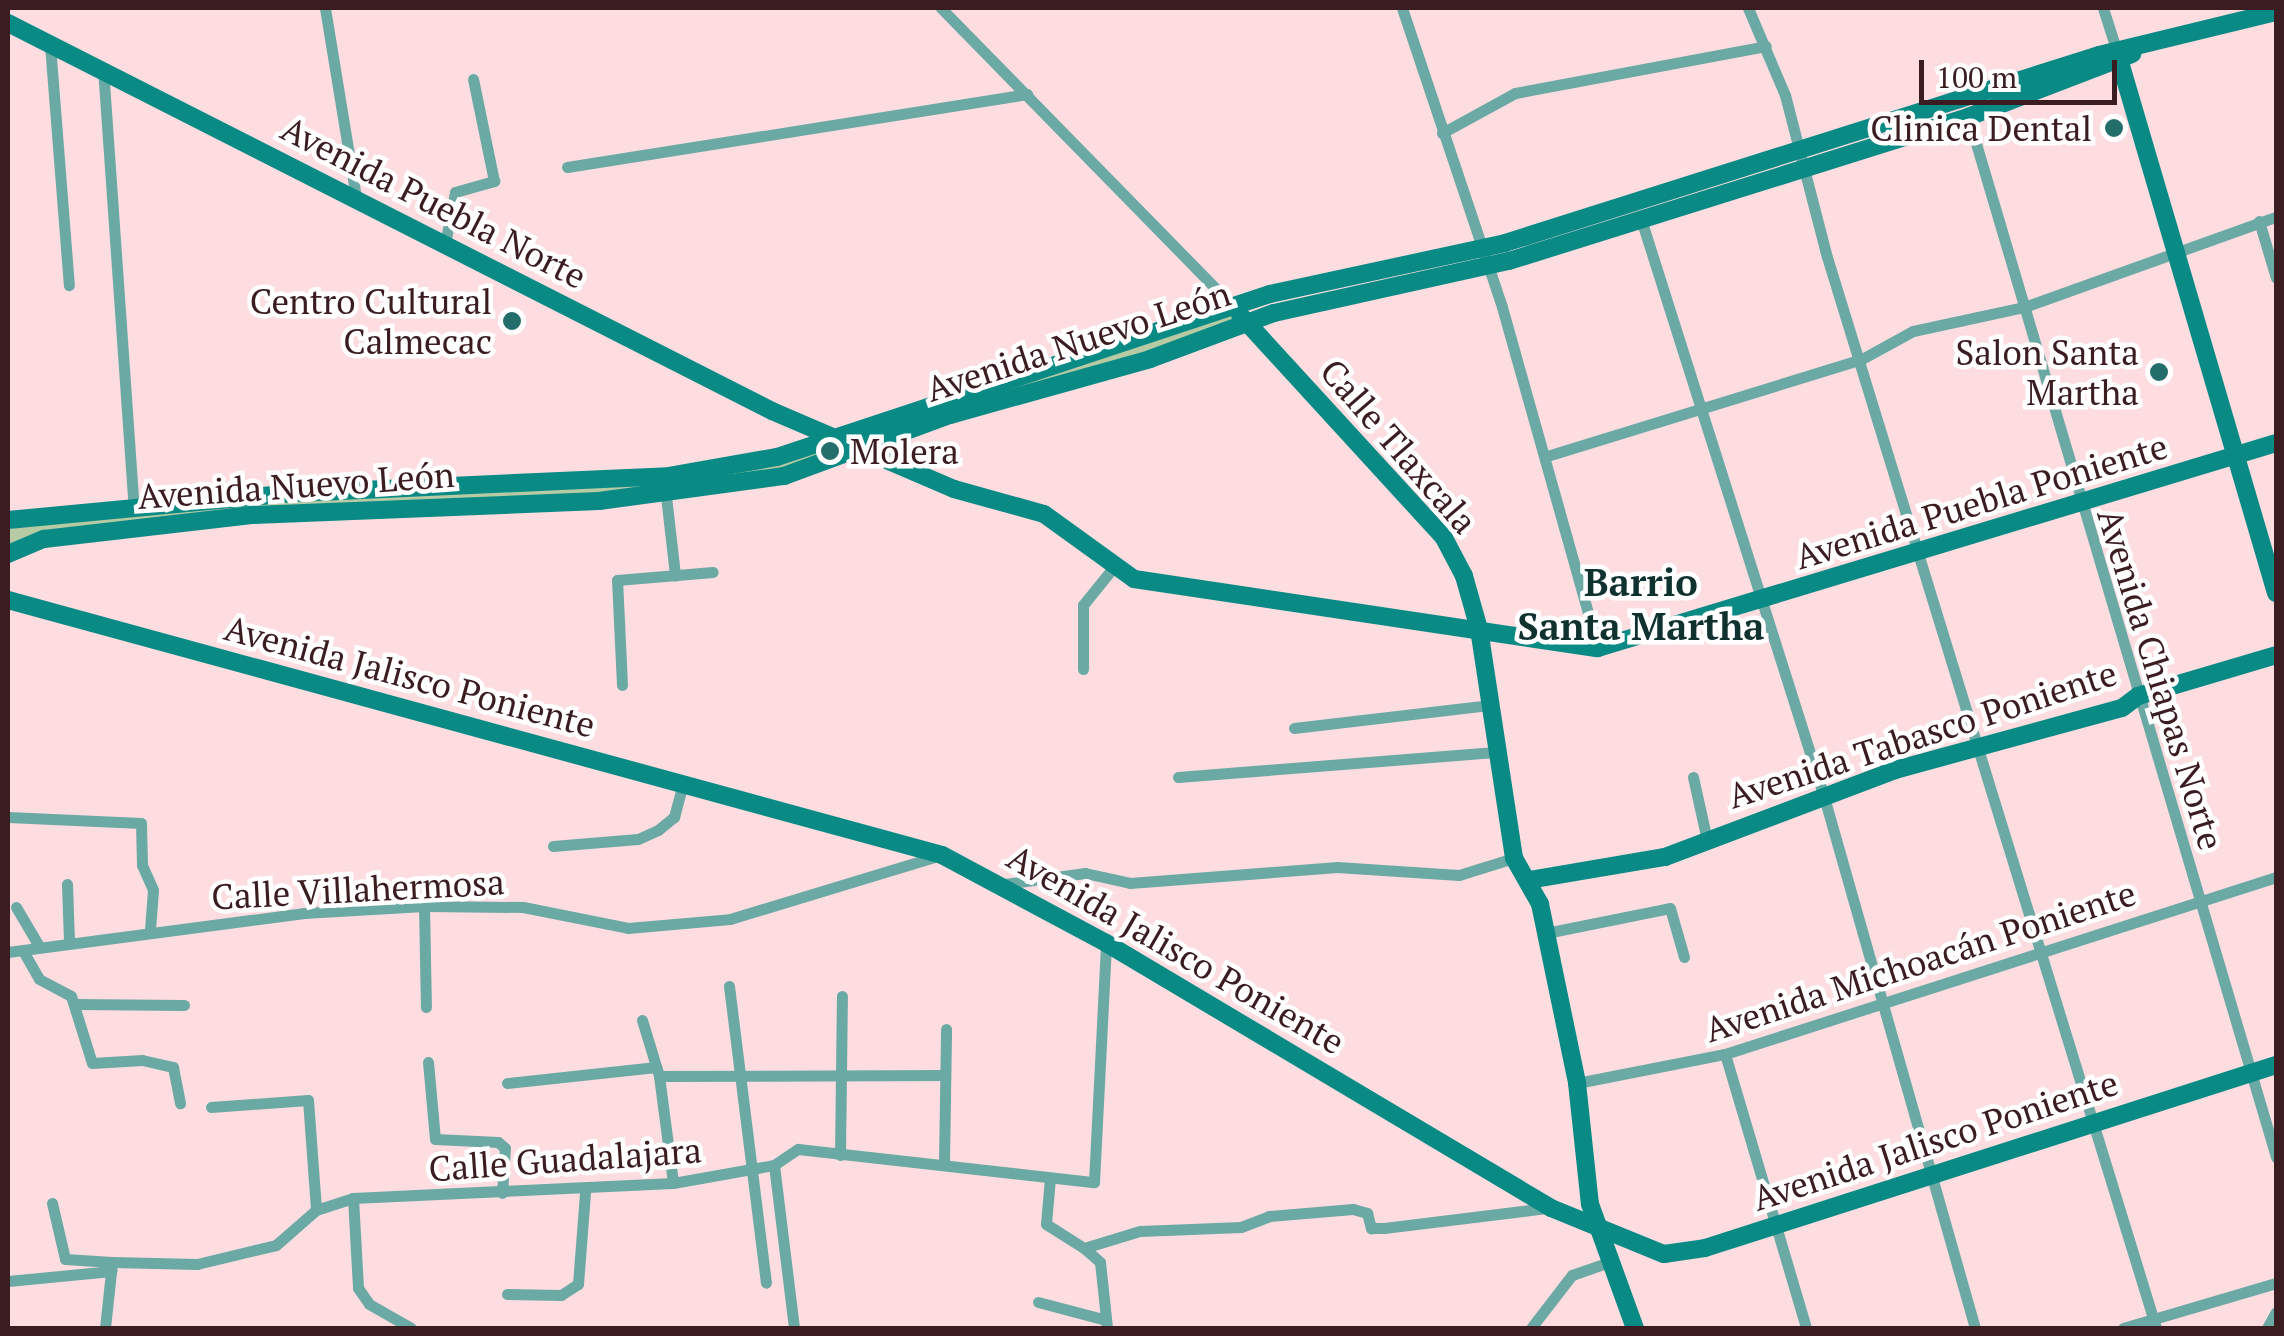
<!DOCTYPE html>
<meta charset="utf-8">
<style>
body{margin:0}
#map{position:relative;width:2284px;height:1336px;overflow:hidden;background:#fedde1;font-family:"PT Serif",serif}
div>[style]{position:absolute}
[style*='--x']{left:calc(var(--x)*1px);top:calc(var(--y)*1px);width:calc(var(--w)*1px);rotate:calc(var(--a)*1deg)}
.green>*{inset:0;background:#b6caa4}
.street>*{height:11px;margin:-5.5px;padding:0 5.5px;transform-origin:5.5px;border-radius:5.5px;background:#6ba9a5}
.secondary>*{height:18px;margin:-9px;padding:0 9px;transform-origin:9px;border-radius:9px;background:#098a85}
.dots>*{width:28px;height:28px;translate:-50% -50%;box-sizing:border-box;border:5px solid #fff;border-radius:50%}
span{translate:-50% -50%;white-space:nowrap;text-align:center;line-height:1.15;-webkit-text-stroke:9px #fff;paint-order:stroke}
.poi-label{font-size:35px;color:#3a1c21}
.right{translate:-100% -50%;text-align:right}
.left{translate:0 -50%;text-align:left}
.street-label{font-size:35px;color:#3a1c21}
.neighbourhood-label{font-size:38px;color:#0f3230;font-weight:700}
.frame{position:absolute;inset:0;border:10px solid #3a1c21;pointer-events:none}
.scale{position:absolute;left:1919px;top:60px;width:198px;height:45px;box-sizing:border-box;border:5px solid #3a1c21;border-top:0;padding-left:12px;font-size:30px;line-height:35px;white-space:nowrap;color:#3a1c21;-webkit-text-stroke:8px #fff;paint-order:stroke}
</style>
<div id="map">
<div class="green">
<div style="clip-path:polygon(1233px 311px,1239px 320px,1150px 355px,906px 416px)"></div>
<div style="clip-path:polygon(832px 439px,850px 450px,714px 488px,410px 507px,8px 546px,8px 530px,22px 524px,415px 491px,658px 480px)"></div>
</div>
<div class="street">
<div style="--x:325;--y:8;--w:193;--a:80.7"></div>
<div style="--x:941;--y:8;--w:419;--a:45.6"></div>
<div style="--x:1402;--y:8;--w:315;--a:71.5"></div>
<div style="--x:1502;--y:307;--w:354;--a:74.3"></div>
<div style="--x:1748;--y:8;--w:95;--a:67"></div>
<div style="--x:1785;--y:95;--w:167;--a:75.5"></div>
<div style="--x:1827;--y:257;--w:1120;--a:72.92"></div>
<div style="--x:2103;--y:8;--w:46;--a:72.3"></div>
<div style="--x:50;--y:45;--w:241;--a:85.5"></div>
<div style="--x:103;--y:68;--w:440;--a:86"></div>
<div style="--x:1967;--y:113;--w:1089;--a:73.51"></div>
<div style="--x:1442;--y:133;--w:83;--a:-28.7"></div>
<div style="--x:1515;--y:93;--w:255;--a:-10.6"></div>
<div style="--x:567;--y:167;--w:466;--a:-9"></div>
<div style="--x:1640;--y:216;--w:609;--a:72.43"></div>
<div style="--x:1824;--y:797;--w:552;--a:74.13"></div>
<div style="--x:2259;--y:221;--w:59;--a:73.4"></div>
<div style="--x:445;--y:244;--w:53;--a:-79.1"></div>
<div style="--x:455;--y:192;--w:41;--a:-15.8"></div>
<div style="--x:494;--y:181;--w:104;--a:-101.6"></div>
<div style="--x:1547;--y:456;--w:327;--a:-17.1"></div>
<div style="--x:1860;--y:360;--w:60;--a:-28.7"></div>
<div style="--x:1913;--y:331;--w:114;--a:-12.2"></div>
<div style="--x:2024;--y:307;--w:268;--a:-19.7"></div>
<div style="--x:666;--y:496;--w:80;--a:83.5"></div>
<div style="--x:1083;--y:669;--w:64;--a:-90"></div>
<div style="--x:1083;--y:605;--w:46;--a:-51.1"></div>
<div style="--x:622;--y:685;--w:105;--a:-92.7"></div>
<div style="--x:617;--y:580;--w:96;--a:-4.8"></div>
<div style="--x:1294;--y:728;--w:198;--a:-6.7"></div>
<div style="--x:1178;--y:777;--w:321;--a:-4.5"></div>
<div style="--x:1693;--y:777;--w:65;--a:77.5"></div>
<div style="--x:8;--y:817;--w:133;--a:2.6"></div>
<div style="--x:141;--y:823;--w:42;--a:88.6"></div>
<div style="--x:142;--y:865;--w:27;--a:66"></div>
<div style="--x:153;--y:890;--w:40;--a:94.3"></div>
<div style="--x:553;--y:846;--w:85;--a:-4.7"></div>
<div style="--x:638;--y:839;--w:22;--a:-24"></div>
<div style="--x:658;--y:830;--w:21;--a:-39"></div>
<div style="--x:674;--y:817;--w:34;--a:-75"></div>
<div style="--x:67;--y:884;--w:57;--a:88"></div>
<div style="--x:1005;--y:884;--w:81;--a:-7.8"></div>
<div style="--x:1085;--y:873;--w:46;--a:12.5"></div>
<div style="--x:1130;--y:883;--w:208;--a:-4.4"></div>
<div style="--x:1337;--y:867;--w:122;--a:3.8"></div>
<div style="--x:1459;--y:875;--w:58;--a:-17.2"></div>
<div style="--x:424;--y:906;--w:101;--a:88.9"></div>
<div style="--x:16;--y:907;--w:45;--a:59.5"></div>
<div style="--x:1546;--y:933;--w:126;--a:-11.4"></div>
<div style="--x:1670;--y:908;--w:51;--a:74.1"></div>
<div style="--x:23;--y:951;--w:32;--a:60"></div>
<div style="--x:39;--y:979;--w:36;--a:28"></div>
<div style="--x:71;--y:996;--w:70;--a:72.6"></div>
<div style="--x:92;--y:1063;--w:50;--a:-3.4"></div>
<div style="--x:142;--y:1060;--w:32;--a:13"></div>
<div style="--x:173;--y:1067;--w:37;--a:79"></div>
<div style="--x:8;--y:952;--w:299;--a:-7.5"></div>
<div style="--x:304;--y:913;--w:120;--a:-3.3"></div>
<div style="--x:424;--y:906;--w:99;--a:0.6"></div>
<div style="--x:523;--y:907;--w:107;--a:11.3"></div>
<div style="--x:628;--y:928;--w:102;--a:-5"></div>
<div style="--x:730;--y:919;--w:217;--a:-16.9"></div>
<div style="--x:729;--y:986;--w:299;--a:82.9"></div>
<div style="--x:75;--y:1004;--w:109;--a:0.5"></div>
<div style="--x:642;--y:1020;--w:59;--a:73.1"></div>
<div style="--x:659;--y:1076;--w:108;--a:82.5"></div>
<div style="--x:1725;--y:1054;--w:286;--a:73.5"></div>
<div style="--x:428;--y:1062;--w:77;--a:84.8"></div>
<div style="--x:435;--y:1139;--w:63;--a:2.7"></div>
<div style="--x:498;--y:1142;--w:9;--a:41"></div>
<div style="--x:505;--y:1148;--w:45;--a:93.8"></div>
<div style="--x:659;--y:1076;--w:286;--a:-0.2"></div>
<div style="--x:507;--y:1083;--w:150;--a:-6.1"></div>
<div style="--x:1577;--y:1083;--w:151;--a:-11.1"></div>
<div style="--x:1725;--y:1054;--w:579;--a:-17.81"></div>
<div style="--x:211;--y:1107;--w:97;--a:-4.1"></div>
<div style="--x:308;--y:1100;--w:110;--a:85.8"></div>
<div style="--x:840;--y:1155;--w:159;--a:-89.3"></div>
<div style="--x:944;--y:1162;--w:133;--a:-89.1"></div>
<div style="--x:774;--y:1165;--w:164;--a:83"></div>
<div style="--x:1050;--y:1178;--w:46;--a:95"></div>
<div style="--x:1046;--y:1224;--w:45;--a:32.3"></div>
<div style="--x:1084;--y:1248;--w:59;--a:-16.9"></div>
<div style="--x:1140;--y:1231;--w:101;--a:-2.3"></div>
<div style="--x:1241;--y:1227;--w:30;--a:-21"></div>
<div style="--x:1269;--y:1216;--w:84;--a:-4.8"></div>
<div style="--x:1353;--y:1209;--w:15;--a:16"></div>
<div style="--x:1367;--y:1213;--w:16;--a:75"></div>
<div style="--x:1371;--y:1228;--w:13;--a:0"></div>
<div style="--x:1384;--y:1228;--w:165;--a:-7"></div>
<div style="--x:353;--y:1198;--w:90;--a:86.8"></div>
<div style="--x:358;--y:1288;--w:19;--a:55"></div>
<div style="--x:369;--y:1304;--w:48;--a:29.7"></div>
<div style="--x:52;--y:1203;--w:57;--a:76.9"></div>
<div style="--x:65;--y:1259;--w:47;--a:3.7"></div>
<div style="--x:1084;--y:1248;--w:21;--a:41"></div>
<div style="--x:1100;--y:1262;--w:66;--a:83.9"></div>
<div style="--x:8;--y:1281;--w:104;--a:-5.5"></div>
<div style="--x:507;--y:1294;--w:54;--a:1.1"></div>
<div style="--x:561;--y:1295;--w:20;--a:-33"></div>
<div style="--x:578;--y:1284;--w:92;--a:-85.6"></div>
<div style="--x:1038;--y:1302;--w:70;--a:14.8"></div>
<div style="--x:105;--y:1328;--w:66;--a:-83.9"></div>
<div style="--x:112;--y:1262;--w:85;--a:1.3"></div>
<div style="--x:197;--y:1264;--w:81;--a:-13.5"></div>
<div style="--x:276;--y:1245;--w:53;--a:-41.2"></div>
<div style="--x:316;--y:1210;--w:39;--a:-18"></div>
<div style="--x:353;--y:1198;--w:320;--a:-2.7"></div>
<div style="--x:673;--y:1183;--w:103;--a:-10.1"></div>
<div style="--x:774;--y:1165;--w:29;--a:-34"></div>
<div style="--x:798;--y:1149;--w:298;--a:6.4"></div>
<div style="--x:1094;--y:1182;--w:239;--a:-87.1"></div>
<div style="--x:1531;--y:1328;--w:67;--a:-52.3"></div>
<div style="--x:1572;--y:1275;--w:42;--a:-19.3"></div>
<div style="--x:2123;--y:1328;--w:159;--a:-16.4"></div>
<div style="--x:2267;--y:1328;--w:18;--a:-61"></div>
</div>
<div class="secondary">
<div style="--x:8;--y:23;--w:857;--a:26.92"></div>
<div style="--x:772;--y:411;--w:198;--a:23.2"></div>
<div style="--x:954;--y:489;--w:93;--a:15.5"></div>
<div style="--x:1044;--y:514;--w:111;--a:35.8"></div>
<div style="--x:1134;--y:579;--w:469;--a:8.5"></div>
<div style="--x:1598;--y:648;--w:708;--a:-16.82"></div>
<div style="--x:2117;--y:52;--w:564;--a:73.62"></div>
<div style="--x:1240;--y:315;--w:302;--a:47.5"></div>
<div style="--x:1444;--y:538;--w:43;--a:62.2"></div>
<div style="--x:1464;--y:576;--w:55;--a:74.2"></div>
<div style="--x:1479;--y:629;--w:232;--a:81.3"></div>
<div style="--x:1514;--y:858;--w:53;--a:60.5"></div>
<div style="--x:1540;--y:904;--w:183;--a:78.3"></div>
<div style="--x:1577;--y:1083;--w:122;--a:83.9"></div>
<div style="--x:1590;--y:1204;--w:132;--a:70.1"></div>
<div style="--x:8;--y:520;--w:289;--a:-5.4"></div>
<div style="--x:296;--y:493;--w:372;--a:-2.6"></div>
<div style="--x:668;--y:476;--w:111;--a:-9.9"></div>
<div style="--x:777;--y:457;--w:519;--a:-18.3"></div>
<div style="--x:1270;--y:294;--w:240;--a:-12.2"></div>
<div style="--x:1505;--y:243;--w:623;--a:-17.56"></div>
<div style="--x:2099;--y:55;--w:182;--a:-13.7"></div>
<div style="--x:8;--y:554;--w:39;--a:-23"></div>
<div style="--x:44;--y:539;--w:209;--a:-6.6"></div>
<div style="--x:252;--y:515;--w:347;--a:-2.3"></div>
<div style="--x:599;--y:501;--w:187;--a:-7.7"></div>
<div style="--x:784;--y:476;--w:177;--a:-20.2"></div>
<div style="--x:950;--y:415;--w:208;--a:-15.6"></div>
<div style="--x:1150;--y:359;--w:132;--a:-20.4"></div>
<div style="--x:1274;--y:313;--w:241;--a:-12.5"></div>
<div style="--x:1509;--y:261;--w:481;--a:-17.4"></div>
<div style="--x:1968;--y:117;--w:176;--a:-21"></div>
<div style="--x:8;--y:600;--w:968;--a:15.27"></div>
<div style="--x:942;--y:855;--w:186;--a:28.2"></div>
<div style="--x:1106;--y:943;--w:518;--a:30.77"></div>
<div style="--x:1551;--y:1208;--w:122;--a:22.2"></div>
<div style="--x:1664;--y:1254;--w:41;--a:-8.3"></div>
<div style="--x:1705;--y:1248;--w:600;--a:-17.77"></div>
<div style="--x:1529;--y:880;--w:138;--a:-9.6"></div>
<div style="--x:1665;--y:857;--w:246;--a:-20.7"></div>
<div style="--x:1895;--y:770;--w:235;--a:-15.3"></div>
<div style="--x:2122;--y:708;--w:20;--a:-37"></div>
<div style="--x:2138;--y:696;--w:144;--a:-16.5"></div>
</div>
<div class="dots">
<div style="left:2114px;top:128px;background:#236e6a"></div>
<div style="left:512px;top:321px;background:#236e6a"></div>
<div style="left:2159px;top:372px;background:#236e6a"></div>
<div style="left:830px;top:451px;background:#236e6a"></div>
</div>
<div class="poi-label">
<span class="right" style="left:2092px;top:128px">Clinica Dental</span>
<span class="right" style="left:492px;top:321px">Centro Cultural<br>Calmecac</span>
<span class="right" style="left:2139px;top:372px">Salon Santa<br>Martha</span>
<span class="left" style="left:850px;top:451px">Molera</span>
</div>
<div class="street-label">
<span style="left:434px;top:202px;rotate:27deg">Avenida Puebla Norte</span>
<span style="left:1078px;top:341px;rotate:-18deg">Avenida Nuevo León</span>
<span style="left:1399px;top:446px;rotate:49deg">Calle Tlaxcala</span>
<span style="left:296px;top:485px;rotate:-4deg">Avenida Nuevo León</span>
<span style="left:1981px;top:501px;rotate:-17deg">Avenida Puebla Poniente</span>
<span style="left:410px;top:676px;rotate:15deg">Avenida Jalisco Poniente</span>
<span style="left:2161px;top:679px;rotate:73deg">Avenida Chiapas Norte</span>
<span style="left:1922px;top:734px;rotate:-18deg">Avenida Tabasco Poniente</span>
<span style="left:358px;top:889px;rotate:-3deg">Calle Villahermosa</span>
<span style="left:1176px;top:949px;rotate:30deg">Avenida Jalisco Poniente</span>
<span style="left:1920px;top:961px;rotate:-18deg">Avenida Michoacán Poniente</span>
<span style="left:1935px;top:1140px;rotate:-18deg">Avenida Jalisco Poniente</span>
<span style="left:565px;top:1159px;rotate:-4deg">Calle Guadalajara</span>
</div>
<div class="neighbourhood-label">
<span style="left:1641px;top:605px">Barrio<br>Santa Martha</span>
</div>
<div class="frame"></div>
<div class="scale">100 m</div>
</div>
